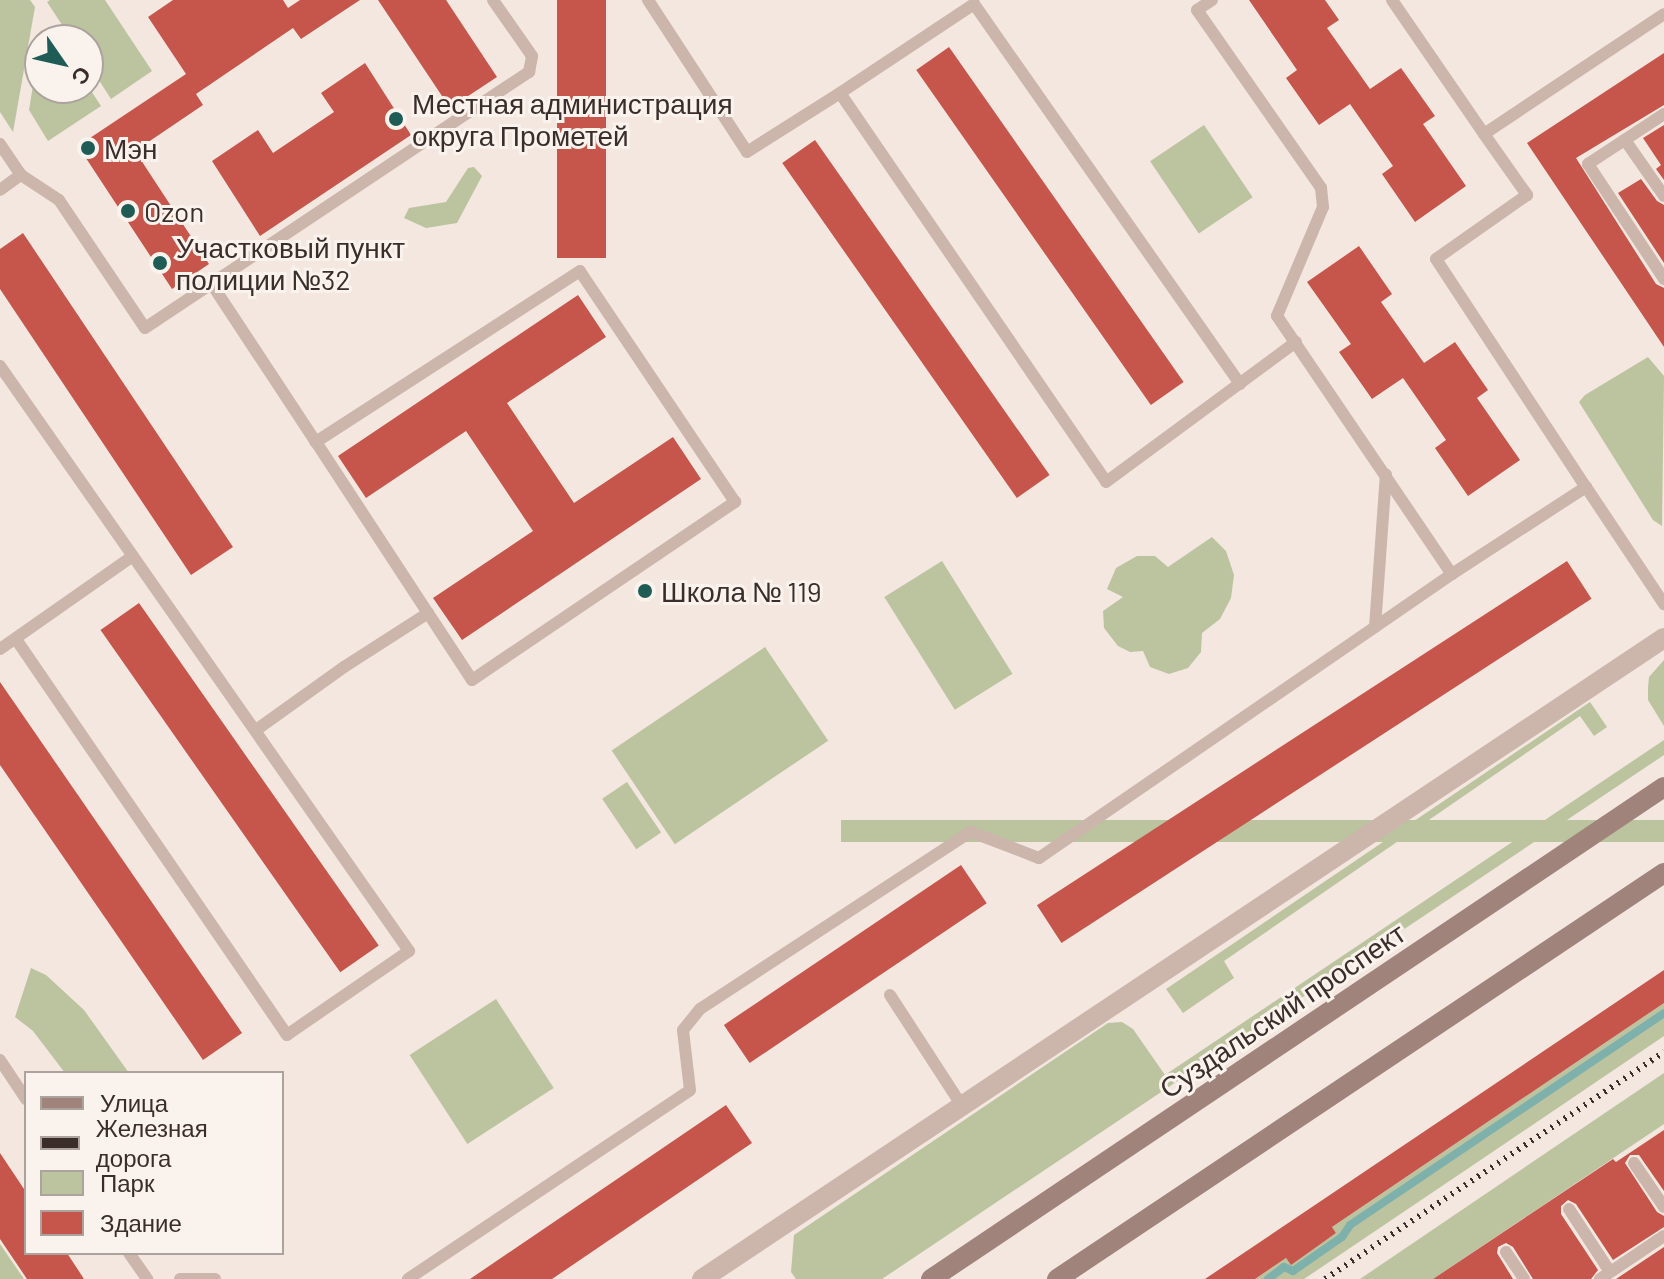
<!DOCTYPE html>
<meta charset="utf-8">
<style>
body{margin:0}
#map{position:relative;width:1664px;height:1279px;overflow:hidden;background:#f3e7e0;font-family:Barlow,sans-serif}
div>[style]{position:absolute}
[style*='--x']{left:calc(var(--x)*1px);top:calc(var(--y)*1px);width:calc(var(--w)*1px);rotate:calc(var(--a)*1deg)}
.green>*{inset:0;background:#bcc39f;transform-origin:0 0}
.stream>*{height:8px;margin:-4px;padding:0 4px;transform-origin:4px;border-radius:4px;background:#7eb1ab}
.building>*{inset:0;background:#c6554b;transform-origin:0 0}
.service>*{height:12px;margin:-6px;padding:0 6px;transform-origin:6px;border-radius:6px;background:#ccb5ab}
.minor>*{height:20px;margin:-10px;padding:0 10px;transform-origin:10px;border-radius:10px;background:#ccb5ab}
.secondary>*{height:20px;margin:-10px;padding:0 10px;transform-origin:10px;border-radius:10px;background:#a0847c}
.rail>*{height:6px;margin-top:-3px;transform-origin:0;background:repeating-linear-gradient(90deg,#3a2d2a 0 2px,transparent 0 8px)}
.dots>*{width:22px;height:22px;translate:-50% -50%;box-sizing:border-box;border:4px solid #faf2ec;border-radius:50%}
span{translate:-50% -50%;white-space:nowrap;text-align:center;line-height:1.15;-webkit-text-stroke:6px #faf2ec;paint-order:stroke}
.poi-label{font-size:28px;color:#3a2d2a}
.left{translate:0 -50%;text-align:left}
.street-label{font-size:28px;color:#3a2d2a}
.legend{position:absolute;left:24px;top:1071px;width:260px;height:184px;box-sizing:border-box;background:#faf2ec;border:2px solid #ada39e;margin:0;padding:10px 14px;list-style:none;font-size:24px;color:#3a2d2a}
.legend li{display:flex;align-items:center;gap:16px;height:40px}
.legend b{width:40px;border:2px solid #ada39e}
.north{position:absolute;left:24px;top:24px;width:80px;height:80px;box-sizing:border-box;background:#faf2ec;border:2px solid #ada39e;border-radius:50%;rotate:124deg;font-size:22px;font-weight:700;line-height:32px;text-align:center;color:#3a2d2a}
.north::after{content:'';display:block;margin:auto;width:28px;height:36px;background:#1f5c56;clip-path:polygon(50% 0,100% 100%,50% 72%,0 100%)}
</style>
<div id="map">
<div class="green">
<div style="clip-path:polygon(0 0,30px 0,35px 7px,13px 132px,0 112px)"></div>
<div style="clip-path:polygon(50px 0,105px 0,152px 71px,111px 99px,88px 63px,88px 40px,72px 40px,47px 2px)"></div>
<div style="clip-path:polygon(40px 42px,40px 88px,88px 86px,101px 106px,48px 141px,29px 110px)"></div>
<div style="left:1204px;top:125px;width:87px;height:65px;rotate:56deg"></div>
<div style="clip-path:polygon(474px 167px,482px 176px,457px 223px,426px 228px,404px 218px,409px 208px,446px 202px,468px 168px)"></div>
<div style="clip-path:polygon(1648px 357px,1664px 376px,1662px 526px,1653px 520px,1579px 402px,1585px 395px)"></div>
<div style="clip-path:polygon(1212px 537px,1226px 551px,1234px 575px,1231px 598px,1220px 619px,1202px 633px,1201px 652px,1188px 668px,1169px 674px,1150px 667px,1143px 651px,1130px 652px,1118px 646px,1104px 628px,1103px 611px,1123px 597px,1107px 589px,1116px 568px,1137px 556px,1155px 556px,1168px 567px)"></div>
<div style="left:942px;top:561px;width:133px;height:68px;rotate:58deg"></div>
<div style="left:765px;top:647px;width:113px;height:185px;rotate:56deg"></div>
<div style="clip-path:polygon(1664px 660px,1664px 726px,1648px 700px,1648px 688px,1649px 677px)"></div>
<div style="clip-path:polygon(1590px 702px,1607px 727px,1594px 736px,1580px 716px,1224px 961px,1234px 978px,1183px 1013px,1166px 989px)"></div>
<div style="clip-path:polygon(1664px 740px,1664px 755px,882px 1279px,796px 1279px,791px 1272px,794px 1235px,1108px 1023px,1122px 1022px,1133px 1029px,1165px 1075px)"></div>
<div style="left:627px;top:782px;width:61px;height:30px;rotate:56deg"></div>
<div style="left:1664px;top:820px;width:22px;height:823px;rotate:90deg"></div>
<div style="clip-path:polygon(31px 968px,46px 975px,84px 1010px,129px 1073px,65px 1073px,33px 1031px,15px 1017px)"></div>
<div style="left:496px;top:999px;width:106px;height:103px;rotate:57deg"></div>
<div style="clip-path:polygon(1664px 1003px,1664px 1036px,1491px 1153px,1304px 1279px,1255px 1279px,1286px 1258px,1291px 1264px,1336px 1233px,1332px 1227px)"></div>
<div style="clip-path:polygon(1664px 1073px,1664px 1124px,1433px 1279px,1360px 1279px)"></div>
<div style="clip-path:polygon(0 1244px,24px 1279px,0 1279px)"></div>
</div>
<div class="stream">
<div style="--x:1268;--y:1279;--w:20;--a:-37"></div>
<div style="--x:1284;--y:1267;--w:10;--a:24"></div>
<div style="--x:1293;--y:1271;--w:60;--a:-34.8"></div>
<div style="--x:1342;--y:1237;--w:14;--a:-56"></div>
<div style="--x:1350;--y:1225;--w:379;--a:-34"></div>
</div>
<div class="building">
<div style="clip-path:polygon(173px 0,283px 0,288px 8px,300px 0,360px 0,301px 39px,293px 28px,196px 94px,203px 105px,135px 151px,209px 264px,172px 289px,78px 146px,186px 74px,148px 17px)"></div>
<div style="clip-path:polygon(378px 0,446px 0,497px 77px,450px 108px)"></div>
<div style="left:557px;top:0;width:49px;height:258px"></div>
<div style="clip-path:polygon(1249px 0,1325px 0,1339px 20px,1327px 28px,1370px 89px,1401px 68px,1435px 116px,1423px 124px,1466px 186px,1415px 222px,1382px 174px,1393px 166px,1350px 104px,1319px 125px,1286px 78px,1297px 70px)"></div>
<div style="left:949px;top:47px;width:409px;height:40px;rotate:55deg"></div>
<div style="clip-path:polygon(1664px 53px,1664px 105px,1576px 158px,1656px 284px,1664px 288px,1664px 347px,1527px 143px)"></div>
<div style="clip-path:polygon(365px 63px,411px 135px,260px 236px,212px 161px,258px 130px,273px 153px,334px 112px,321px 93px)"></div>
<div style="clip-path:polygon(1664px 125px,1664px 180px,1656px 169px,1661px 165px,1643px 138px)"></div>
<div style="left:815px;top:140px;width:409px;height:40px;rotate:55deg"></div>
<div style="clip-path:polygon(1641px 179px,1657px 201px,1664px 205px,1664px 263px,1618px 193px)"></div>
<div style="clip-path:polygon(23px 233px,233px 547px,191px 575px,0 289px,0 249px)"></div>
<div style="clip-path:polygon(1359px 246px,1392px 294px,1381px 302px,1424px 363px,1455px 342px,1488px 390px,1477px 398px,1520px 460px,1468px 496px,1435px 448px,1446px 440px,1403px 378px,1372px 399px,1339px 352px,1351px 344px,1307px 282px)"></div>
<div style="clip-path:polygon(578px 295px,606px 337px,507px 403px,574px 503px,673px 437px,701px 479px,462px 640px,433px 598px,533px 531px,466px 431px,366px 498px,338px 456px)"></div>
<div style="left:1567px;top:561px;width:45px;height:632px;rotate:57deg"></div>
<div style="left:139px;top:603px;width:418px;height:47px;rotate:55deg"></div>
<div style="clip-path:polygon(0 682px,242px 1033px,203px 1060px,0 765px)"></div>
<div style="left:961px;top:865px;width:46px;height:286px;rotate:56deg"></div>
<div style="clip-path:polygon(1664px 970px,1664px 1003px,1332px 1227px,1336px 1233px,1291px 1265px,1286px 1258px,1255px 1279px,1205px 1279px)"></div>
<div style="clip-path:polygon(726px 1105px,752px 1143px,552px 1279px,470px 1279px)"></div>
<div style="clip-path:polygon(1664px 1130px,1664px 1191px,1639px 1155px,1630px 1155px,1625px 1163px,1657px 1212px,1664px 1216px,1664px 1227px,1613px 1260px,1576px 1204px,1568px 1200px,1561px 1206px,1561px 1214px,1598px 1270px,1591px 1279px,1533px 1279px,1513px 1247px,1506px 1243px,1498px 1247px,1497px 1253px,1513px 1279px,1433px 1279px,1613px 1159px,1616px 1162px)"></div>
<div style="clip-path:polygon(0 1153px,26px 1192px,26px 1253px,67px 1253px,84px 1279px,27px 1279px,0 1239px)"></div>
<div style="clip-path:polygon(1664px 1247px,1664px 1279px,1616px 1279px)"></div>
</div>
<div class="service">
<div style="--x:648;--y:0;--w:181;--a:56.9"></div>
<div style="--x:747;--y:152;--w:110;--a:-32.4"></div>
<div style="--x:840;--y:93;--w:471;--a:55.6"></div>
<div style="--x:1106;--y:482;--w:236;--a:-36.4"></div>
<div style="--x:1212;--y:0;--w:18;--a:146"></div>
<div style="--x:1197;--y:10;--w:217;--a:55.1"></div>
<div style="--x:1321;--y:188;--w:19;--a:84"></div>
<div style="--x:1323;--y:207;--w:118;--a:112.9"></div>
<div style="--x:1277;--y:316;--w:312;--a:55.9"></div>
<div style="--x:1452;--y:574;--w:160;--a:-33"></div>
<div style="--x:1586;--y:487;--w:141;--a:56.3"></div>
<div style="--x:1392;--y:0;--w:163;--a:55.5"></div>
<div style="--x:1484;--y:134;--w:216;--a:-33.7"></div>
<div style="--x:840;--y:93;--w:161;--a:-33.6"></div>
<div style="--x:974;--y:4;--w:464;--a:55"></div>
<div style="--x:1664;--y:114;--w:91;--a:146.7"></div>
<div style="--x:1588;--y:164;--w:138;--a:56.5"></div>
<div style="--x:1484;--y:134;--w:75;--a:54.8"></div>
<div style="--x:1527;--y:195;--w:111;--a:144.9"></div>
<div style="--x:1436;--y:259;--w:273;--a:56.7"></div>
<div style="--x:1625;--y:140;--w:68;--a:55.1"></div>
<div style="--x:0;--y:144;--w:37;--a:56"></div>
<div style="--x:0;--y:190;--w:26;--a:-36"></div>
<div style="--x:21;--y:175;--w:45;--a:33.3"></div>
<div style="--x:59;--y:200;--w:154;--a:56.1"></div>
<div style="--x:145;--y:328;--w:462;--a:-33.7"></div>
<div style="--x:529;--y:72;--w:16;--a:-79"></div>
<div style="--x:532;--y:56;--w:68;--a:-124.9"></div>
<div style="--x:211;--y:283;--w:191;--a:56.6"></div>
<div style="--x:0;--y:366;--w:714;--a:55.04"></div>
<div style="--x:409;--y:951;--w:148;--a:145.5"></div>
<div style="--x:287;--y:1035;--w:480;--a:-124.4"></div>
<div style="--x:1375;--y:627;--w:153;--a:-85.9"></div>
<div style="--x:0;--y:649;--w:162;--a:-35"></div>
<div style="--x:256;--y:730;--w:108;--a:-35.6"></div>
<div style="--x:344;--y:667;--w:100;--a:-32.7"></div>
<div style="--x:428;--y:613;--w:80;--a:56.7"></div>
<div style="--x:472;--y:680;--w:318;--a:-34.1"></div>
<div style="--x:735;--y:502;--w:278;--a:-123.9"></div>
<div style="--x:580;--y:271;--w:315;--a:147.1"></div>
<div style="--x:316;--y:442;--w:204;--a:56.8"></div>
<div style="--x:890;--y:995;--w:132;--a:57"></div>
<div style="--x:0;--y:1060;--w:47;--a:56.3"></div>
<div style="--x:1634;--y:1163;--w:53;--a:55.7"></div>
<div style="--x:1569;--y:1209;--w:75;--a:56.9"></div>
<div style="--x:1506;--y:1252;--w:32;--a:56"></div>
<div style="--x:129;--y:1253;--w:32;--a:55"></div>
<div style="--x:180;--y:1279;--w:35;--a:0"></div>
<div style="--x:408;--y:1279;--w:339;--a:-33.8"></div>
<div style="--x:690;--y:1090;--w:60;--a:-96.7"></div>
<div style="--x:683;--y:1030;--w:27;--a:-51"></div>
<div style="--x:700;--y:1009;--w:324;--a:-33.2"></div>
<div style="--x:971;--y:832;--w:73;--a:20.9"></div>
<div style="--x:1039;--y:858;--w:501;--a:-34.51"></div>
<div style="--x:1600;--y:1279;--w:77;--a:-33.9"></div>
</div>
<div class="minor">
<div style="--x:702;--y:1279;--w:1156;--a:-33.68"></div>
</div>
<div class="secondary">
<div style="--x:931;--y:1279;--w:883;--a:-33.87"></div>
<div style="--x:1057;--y:1279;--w:730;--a:-33.78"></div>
</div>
<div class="rail">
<div style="--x:1325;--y:1279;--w:408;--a:-33.8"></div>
</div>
<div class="dots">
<div style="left:396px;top:119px;background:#1f5c56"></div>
<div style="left:88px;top:148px;background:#1f5c56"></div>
<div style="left:128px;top:211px;background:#1f5c56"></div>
<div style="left:160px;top:263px;background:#1f5c56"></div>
<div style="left:645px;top:591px;background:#1f5c56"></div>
</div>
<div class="poi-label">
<span class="left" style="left:412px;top:119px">Местная администрация<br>округа Прометей</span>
<span class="left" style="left:104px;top:148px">Мэн</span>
<span class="left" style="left:144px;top:211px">Ozon</span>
<span class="left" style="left:176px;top:263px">Участковый пункт<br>полиции №32</span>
<span class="left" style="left:661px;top:591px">Школа № 119</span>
</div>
<div class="street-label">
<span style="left:1282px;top:1010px;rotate:-34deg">Суздальский проспект</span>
</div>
<ul class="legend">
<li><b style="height:10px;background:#a0847c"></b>Улица</li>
<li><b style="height:10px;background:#3a2d2a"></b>Железная дорога</li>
<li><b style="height:22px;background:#bcc39f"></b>Парк</li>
<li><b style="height:22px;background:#c6554b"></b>Здание</li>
</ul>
<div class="north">С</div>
</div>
